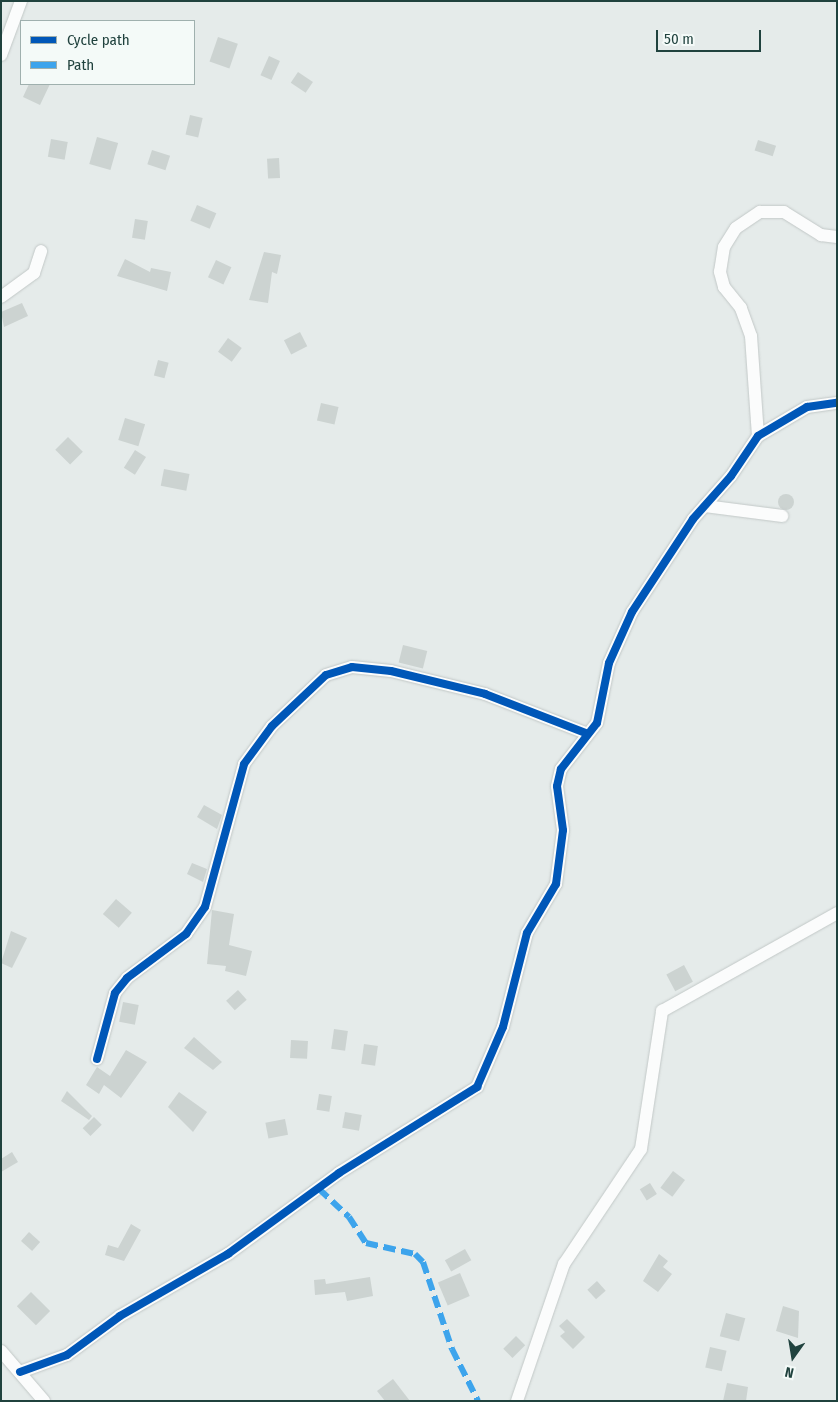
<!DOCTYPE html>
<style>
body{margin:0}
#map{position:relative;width:838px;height:1402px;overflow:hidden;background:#e5ebea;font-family:"Fira Sans Condensed",sans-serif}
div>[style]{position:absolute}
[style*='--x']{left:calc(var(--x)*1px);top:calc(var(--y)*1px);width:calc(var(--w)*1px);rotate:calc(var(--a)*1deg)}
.building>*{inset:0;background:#ccd3d1;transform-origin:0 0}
.round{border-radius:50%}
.roads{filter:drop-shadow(0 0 1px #c2c8c7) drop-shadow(0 0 1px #c2c8c7)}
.street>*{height:12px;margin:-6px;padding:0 6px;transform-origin:6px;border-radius:6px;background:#fbfcfc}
.quiet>*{height:6px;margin-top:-3px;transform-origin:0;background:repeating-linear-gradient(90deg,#3da4ec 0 12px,transparent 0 18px)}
.cycleway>*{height:8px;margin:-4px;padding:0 4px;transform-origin:4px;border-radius:4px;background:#0057b8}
span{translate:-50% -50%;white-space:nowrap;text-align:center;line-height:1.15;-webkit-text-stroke:4.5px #f4faf8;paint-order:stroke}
.frame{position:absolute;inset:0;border:2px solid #20423e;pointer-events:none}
.legend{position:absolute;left:20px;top:20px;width:175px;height:65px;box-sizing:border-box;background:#f4faf8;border:1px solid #9fb0ae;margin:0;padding:6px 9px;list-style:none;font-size:15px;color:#20423e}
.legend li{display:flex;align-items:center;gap:10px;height:25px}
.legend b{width:25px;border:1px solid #9fb0ae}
.north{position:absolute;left:768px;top:1332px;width:50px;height:50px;-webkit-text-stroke:4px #f4faf8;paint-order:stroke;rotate:193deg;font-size:14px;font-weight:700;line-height:20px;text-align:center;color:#20423e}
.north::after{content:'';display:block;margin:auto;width:18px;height:22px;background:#20423e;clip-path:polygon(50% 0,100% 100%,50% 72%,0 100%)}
.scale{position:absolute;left:656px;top:30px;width:105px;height:22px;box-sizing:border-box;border:2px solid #20423e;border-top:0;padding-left:6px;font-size:15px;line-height:18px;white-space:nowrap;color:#20423e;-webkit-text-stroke:4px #f4faf8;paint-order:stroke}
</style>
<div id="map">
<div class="building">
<div style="left:218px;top:37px;width:21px;height:26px;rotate:19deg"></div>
<div style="left:269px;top:56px;width:12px;height:21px;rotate:24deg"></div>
<div style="left:298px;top:72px;width:18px;height:13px;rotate:34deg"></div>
<div style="clip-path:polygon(29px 84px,50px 84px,40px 105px,23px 97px)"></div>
<div style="left:190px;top:115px;width:13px;height:20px;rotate:13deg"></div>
<div style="left:97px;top:137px;width:22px;height:28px;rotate:16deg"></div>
<div style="left:51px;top:139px;width:17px;height:18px;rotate:10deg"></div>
<div style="left:758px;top:140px;width:19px;height:11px;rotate:18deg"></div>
<div style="left:152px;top:150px;width:19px;height:15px;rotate:18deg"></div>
<div style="left:279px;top:158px;width:20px;height:12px;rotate:87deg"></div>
<div style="left:197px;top:205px;width:21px;height:17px;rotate:23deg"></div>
<div style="left:135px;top:219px;width:13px;height:19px;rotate:9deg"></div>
<div style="clip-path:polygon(264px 252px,281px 255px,277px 274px,272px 272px,268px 303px,249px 300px)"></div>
<div style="clip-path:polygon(125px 259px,150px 272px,151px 268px,171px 272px,167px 291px,117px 276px)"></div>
<div style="left:216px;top:260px;width:17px;height:19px;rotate:25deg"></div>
<div style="clip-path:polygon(22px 303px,28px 316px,4px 327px,1px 312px)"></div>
<div style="left:300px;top:332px;width:16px;height:18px;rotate:63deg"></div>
<div style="left:228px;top:338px;width:17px;height:17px;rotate:36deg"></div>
<div style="left:158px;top:360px;width:11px;height:16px;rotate:15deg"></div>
<div style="left:321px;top:403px;width:18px;height:18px;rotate:13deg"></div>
<div style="left:125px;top:418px;width:21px;height:23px;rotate:17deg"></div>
<div style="left:68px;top:437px;width:21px;height:18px;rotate:45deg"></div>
<div style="left:135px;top:450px;width:13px;height:21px;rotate:32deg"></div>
<div style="left:164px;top:469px;width:26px;height:17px;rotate:11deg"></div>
<div class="round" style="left:778px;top:494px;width:16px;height:16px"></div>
<div style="left:403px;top:645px;width:25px;height:18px;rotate:14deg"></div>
<div style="clip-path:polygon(204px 805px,222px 815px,217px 829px,197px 817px)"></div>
<div style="clip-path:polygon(192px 863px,207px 869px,203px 882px,187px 874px)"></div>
<div style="left:116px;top:899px;width:21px;height:20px;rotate:41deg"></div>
<div style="clip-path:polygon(212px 910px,234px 914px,229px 945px,252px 951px,246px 976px,225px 971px,226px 966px,207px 964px)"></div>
<div style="clip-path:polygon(11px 931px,27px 938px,12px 968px,1px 963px)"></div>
<div style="left:684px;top:965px;width:19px;height:20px;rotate:62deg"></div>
<div style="left:238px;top:990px;width:13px;height:16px;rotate:48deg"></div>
<div style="left:123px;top:1002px;width:16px;height:20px;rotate:11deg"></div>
<div style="left:334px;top:1029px;width:14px;height:20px;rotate:8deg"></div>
<div style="clip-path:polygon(194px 1037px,222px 1062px,213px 1070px,184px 1048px)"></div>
<div style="left:291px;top:1040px;width:17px;height:18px;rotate:3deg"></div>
<div style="left:364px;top:1044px;width:14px;height:20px;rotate:8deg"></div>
<div style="clip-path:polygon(126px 1050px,147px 1062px,121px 1098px,104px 1085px,99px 1094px,86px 1085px,97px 1067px,110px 1076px)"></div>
<div style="clip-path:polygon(67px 1091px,92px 1116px,89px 1120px,61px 1101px)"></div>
<div style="clip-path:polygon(179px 1092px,207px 1112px,193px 1132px,168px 1107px)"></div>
<div style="left:319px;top:1094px;width:13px;height:16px;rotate:9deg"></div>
<div style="left:345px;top:1112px;width:17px;height:16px;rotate:10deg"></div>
<div style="left:94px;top:1117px;width:11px;height:16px;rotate:45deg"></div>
<div style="left:285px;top:1119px;width:16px;height:20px;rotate:79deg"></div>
<div style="clip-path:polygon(12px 1152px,18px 1162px,1px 1172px,1px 1159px)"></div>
<div style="left:673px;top:1171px;width:15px;height:21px;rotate:37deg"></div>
<div style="left:650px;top:1183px;width:13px;height:12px;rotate:58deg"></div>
<div style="clip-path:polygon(131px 1224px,141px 1230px,124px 1261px,105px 1255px,108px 1245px,118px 1248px)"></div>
<div style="left:29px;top:1232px;width:15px;height:12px;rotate:42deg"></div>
<div style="left:465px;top:1249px;width:13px;height:23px;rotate:61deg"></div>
<div style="clip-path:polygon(659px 1254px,668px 1261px,663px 1267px,672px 1274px,658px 1292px,643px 1281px)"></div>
<div style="left:460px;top:1273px;width:25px;height:24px;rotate:67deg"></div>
<div style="clip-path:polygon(370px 1277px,373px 1296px,347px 1301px,345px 1292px,315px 1295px,314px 1280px,325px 1279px,326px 1284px)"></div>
<div style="left:597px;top:1281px;width:13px;height:13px;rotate:48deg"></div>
<div style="left:31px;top:1292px;width:27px;height:20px;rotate:45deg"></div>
<div style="clip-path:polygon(783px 1306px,799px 1311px,798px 1338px,776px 1331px)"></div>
<div style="left:726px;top:1313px;width:20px;height:24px;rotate:15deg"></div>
<div style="clip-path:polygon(567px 1319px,585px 1337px,573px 1349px,560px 1336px,565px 1332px,559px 1326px)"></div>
<div style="left:516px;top:1336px;width:13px;height:18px;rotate:45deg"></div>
<div style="left:710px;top:1347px;width:17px;height:21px;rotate:13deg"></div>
<div style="clip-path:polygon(393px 1379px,410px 1401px,385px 1401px,377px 1391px)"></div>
<div style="clip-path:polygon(727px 1383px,748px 1387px,746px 1401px,723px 1401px)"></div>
</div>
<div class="roads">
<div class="street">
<div style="--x:1;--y:55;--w:58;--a:-69.7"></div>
<div style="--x:1;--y:297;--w:41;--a:-36"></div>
<div style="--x:34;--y:273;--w:23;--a:-72"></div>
<div style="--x:758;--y:436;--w:100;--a:-94"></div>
<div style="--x:751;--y:336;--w:30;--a:-110"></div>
<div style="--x:741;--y:308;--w:27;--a:-129"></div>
<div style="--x:724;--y:287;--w:16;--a:-105"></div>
<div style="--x:720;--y:272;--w:25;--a:-81"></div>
<div style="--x:724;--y:247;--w:22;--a:-58"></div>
<div style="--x:736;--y:228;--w:29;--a:-34"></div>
<div style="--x:760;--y:212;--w:24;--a:0"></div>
<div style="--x:784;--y:212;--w:44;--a:31.9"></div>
<div style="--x:821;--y:235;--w:16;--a:7"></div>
<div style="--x:705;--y:506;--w:78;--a:7.4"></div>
<div style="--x:97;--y:1059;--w:68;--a:-74.7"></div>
<div style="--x:115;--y:993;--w:19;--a:-51"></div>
<div style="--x:127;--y:978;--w:74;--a:-36.7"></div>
<div style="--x:186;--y:934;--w:33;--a:-55"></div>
<div style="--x:205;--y:907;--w:148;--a:-74.7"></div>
<div style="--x:244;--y:764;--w:47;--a:-53.6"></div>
<div style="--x:272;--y:726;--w:74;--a:-43.4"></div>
<div style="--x:326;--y:675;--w:27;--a:-17"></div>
<div style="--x:352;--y:667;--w:39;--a:6"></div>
<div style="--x:391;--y:671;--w:97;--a:13.7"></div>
<div style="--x:485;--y:694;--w:110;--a:21.2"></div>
<div style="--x:1;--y:1351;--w:66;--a:49.3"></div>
<div style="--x:20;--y:1372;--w:50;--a:-19.9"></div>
<div style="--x:67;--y:1355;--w:66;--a:-36.3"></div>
<div style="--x:120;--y:1316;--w:125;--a:-29.9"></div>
<div style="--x:228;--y:1254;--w:137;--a:-36.1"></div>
<div style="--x:339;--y:1173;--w:163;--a:-31.9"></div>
<div style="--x:477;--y:1087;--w:65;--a:-66.6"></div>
<div style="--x:503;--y:1027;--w:97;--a:-75.7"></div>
<div style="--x:527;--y:933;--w:57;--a:-59.4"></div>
<div style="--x:556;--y:884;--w:54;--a:-82.6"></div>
<div style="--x:563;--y:830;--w:44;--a:-97.8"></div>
<div style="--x:557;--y:786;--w:17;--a:-77"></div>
<div style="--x:561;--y:769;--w:58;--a:-52"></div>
<div style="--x:597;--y:723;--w:61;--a:-78.7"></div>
<div style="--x:609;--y:663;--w:56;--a:-65.7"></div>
<div style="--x:632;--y:612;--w:111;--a:-56.7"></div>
<div style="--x:693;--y:519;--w:57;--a:-48.5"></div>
<div style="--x:731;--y:476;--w:48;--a:-56"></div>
<div style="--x:758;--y:436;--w:57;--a:-30.6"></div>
<div style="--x:807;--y:407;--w:30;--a:-8"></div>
<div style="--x:517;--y:1401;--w:145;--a:-71.1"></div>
<div style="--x:564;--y:1264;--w:138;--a:-56.2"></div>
<div style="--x:641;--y:1149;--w:140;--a:-81.3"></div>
<div style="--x:662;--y:1011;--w:201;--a:-29.2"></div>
</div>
</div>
<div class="quiet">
<div style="--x:319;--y:1189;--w:41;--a:43"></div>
<div style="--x:349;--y:1217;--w:31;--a:57"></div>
<div style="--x:366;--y:1243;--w:50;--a:12.7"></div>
<div style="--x:415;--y:1254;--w:11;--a:45"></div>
<div style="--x:423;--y:1262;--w:92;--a:71.6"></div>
<div style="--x:452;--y:1349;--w:58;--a:63.4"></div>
</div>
<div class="cycleway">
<div style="--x:97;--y:1059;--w:68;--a:-74.7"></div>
<div style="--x:115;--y:993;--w:19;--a:-51"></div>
<div style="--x:127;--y:978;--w:74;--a:-36.7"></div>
<div style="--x:186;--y:934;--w:33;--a:-55"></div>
<div style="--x:205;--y:907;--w:148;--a:-74.7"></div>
<div style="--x:244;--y:764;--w:47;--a:-53.6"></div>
<div style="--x:272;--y:726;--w:74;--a:-43.4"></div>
<div style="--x:326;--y:675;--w:27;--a:-17"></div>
<div style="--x:352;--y:667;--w:39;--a:6"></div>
<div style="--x:391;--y:671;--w:97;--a:13.7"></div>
<div style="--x:485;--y:694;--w:110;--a:21.2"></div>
<div style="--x:20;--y:1372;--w:50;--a:-19.9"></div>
<div style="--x:67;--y:1355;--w:66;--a:-36.3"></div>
<div style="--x:120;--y:1316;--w:125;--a:-29.9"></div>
<div style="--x:228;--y:1254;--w:137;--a:-36.1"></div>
<div style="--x:339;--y:1173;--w:163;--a:-31.9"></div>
<div style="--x:477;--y:1087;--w:65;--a:-66.6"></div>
<div style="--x:503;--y:1027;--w:97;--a:-75.7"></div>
<div style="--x:527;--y:933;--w:57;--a:-59.4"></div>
<div style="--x:556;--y:884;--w:54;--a:-82.6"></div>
<div style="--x:563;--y:830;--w:44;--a:-97.8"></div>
<div style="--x:557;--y:786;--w:17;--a:-77"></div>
<div style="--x:561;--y:769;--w:58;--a:-52"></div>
<div style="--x:597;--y:723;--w:61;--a:-78.7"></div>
<div style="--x:609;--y:663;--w:56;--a:-65.7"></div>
<div style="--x:632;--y:612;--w:111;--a:-56.7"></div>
<div style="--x:693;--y:519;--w:57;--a:-48.5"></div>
<div style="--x:731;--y:476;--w:48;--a:-56"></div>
<div style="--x:758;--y:436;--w:57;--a:-30.6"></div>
<div style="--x:807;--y:407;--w:30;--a:-8"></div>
</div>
<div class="frame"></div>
<ul class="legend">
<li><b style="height:6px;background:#0057b8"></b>Cycle path</li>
<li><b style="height:6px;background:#3da4ec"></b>Path</li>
</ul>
<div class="north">N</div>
<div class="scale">50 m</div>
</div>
